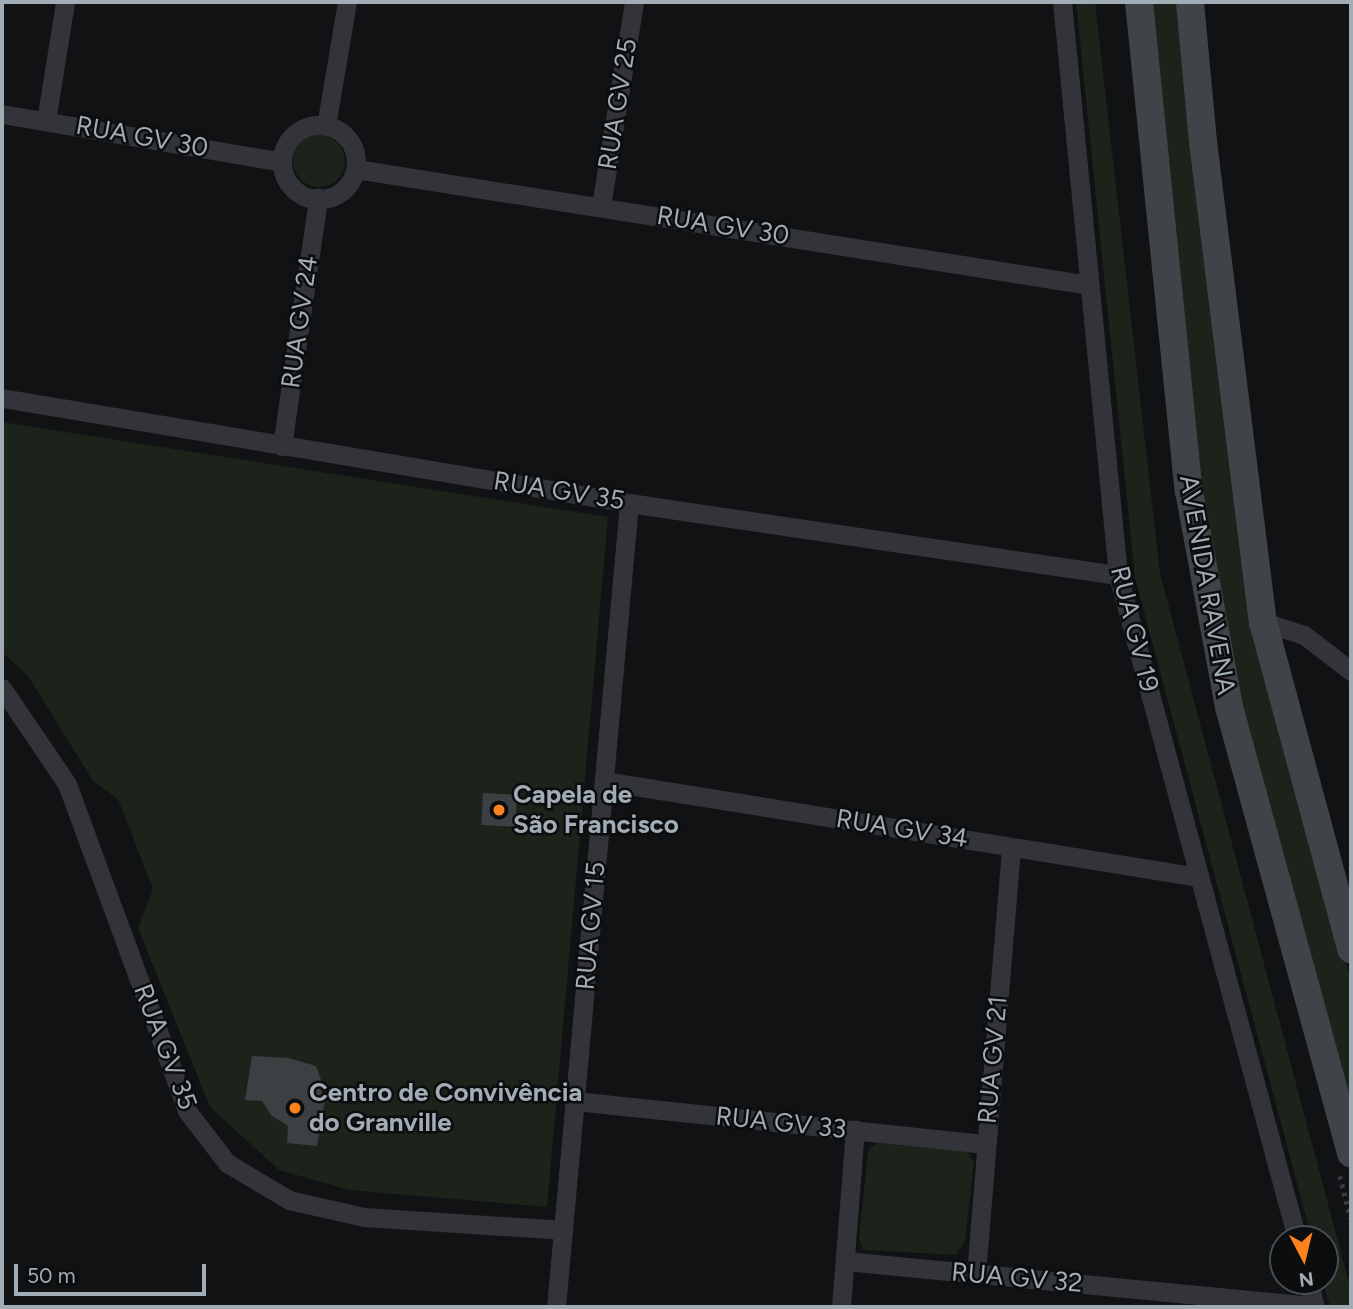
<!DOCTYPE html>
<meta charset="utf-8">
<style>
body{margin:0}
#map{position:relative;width:1353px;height:1309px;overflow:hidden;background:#111213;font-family:Figtree,sans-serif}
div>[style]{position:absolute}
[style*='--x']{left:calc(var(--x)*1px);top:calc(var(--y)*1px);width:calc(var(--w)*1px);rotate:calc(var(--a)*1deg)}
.green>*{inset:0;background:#1c231b}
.round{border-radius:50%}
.building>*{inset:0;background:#3d4043;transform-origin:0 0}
.path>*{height:4.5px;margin-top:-2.25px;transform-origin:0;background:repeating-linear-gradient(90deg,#383c40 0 3.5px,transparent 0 8.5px)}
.minor>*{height:19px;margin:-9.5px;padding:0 9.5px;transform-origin:9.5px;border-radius:9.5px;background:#323439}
.minor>.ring{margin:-9.5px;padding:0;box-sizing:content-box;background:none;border:19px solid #323439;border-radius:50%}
.secondary>*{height:28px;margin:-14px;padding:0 14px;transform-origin:14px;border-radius:14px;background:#404449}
.dots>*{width:19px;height:19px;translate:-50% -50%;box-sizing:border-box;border:4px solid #0c0d0e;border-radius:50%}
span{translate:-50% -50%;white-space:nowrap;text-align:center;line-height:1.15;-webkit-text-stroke:5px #0c0d0e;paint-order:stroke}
.street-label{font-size:26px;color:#a1acb5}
.poi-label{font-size:26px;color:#a1acb5;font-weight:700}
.left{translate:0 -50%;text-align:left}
.frame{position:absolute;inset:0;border:4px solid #a1acb5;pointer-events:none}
.north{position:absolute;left:1269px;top:1225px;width:70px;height:70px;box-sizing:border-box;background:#0c0d0e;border:2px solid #484d51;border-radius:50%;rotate:173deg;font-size:19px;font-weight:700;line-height:28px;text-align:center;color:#a1acb5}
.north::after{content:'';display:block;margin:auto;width:24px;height:32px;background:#ff821d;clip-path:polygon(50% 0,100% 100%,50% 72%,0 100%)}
.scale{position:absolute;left:14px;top:1264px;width:192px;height:32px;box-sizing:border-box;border:4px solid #a1acb5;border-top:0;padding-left:9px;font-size:21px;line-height:24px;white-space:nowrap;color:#a1acb5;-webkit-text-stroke:5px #0c0d0e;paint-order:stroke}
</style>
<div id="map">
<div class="green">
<div style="clip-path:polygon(1076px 2px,1095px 2px,1160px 573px,1351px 1290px,1351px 1307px,1330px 1307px,1323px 1281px,1325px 1239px,1312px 1239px,1135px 578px)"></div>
<div style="clip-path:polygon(1152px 2px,1180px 2px,1241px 545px,1351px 983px,1351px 1111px,1240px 697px,1201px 494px)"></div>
<div class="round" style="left:293px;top:135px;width:52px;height:52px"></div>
<div style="clip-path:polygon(2px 422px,608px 517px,547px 1207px,349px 1190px,279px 1170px,210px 1107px,138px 928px,153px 889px,118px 799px,93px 781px,28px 676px,2px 652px)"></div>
<div style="clip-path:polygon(877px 1143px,968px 1152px,974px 1162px,965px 1241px,956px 1255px,863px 1250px,859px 1239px,868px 1151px)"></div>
</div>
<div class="building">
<div style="left:483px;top:793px;width:34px;height:32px;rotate:3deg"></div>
<div style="clip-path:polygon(252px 1056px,288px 1058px,316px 1066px,326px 1094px,317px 1146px,287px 1143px,288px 1126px,271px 1115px,262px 1101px,245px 1100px)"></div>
</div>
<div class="path">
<div style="--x:1340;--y:1176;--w:44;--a:75.7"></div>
</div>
<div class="minor">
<div style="--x:1062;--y:2;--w:576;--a:84.42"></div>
<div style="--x:1118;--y:575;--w:688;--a:74.91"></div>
<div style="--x:2;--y:114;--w:284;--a:9.7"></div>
<div style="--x:46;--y:121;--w:121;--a:-80.9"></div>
<div class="ring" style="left:282px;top:125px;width:55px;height:55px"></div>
<div style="--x:326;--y:126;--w:126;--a:-80.4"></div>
<div style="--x:356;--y:169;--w:742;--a:8.99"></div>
<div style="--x:601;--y:206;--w:207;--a:-80.8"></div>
<div style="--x:2;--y:398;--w:636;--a:9.51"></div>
<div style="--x:629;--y:503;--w:494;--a:8.4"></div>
<div style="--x:282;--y:446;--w:251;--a:-81.7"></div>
<div style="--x:1263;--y:622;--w:43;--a:17.6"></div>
<div style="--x:1304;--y:635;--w:59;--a:37.5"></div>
<div style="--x:2;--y:688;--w:116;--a:55.9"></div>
<div style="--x:67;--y:784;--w:348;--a:69.8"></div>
<div style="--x:187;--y:1111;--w:66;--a:52.4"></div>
<div style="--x:227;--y:1163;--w:72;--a:30.8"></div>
<div style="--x:289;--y:1200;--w:77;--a:12.8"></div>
<div style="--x:364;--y:1217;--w:199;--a:3.7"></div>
<div style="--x:604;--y:781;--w:603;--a:9.17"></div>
<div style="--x:575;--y:1101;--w:413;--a:6"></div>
<div style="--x:845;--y:1261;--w:472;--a:5.5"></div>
<div style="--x:976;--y:1274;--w:428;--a:-85.3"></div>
<div style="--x:1308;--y:1281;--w:27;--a:75"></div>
<div style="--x:556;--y:1307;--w:807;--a:-84.81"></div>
<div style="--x:841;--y:1307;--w:178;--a:-85.5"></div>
</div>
<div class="secondary">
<div style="--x:1139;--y:2;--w:492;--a:84.2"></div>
<div style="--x:1189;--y:491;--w:220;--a:79.5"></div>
<div style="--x:1229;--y:707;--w:463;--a:74.7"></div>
<div style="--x:1190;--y:2;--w:141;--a:84.7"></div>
<div style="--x:1203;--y:142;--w:484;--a:82.9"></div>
<div style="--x:1263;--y:622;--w:339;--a:74.9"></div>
</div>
<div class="dots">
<div style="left:499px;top:810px;background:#ff821d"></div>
<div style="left:295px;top:1108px;background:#ff821d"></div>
</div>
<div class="street-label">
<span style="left:618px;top:104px;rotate:-81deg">RUA GV 25</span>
<span style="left:142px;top:137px;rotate:10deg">RUA GV 30</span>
<span style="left:723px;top:226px;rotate:9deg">RUA GV 30</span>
<span style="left:300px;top:322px;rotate:-82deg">RUA GV 24</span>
<span style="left:559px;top:491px;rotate:9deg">RUA GV 35</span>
<span style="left:1207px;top:585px;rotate:80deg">AVENIDA RAVENA</span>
<span style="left:1134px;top:629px;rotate:76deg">RUA GV 19</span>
<span style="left:902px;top:829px;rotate:9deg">RUA GV 34</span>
<span style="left:591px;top:926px;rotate:-85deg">RUA GV 15</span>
<span style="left:165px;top:1047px;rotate:69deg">RUA GV 35</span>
<span style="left:993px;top:1060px;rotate:-85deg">RUA GV 21</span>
<span style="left:781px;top:1123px;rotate:6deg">RUA GV 33</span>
<span style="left:1017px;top:1278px;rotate:5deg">RUA GV 32</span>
</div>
<div class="poi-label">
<span class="left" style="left:513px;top:810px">Capela de<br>São Francisco</span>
<span class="left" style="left:309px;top:1108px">Centro de Convivência<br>do Granville</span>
</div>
<div class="frame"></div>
<div class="north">N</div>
<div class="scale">50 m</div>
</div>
